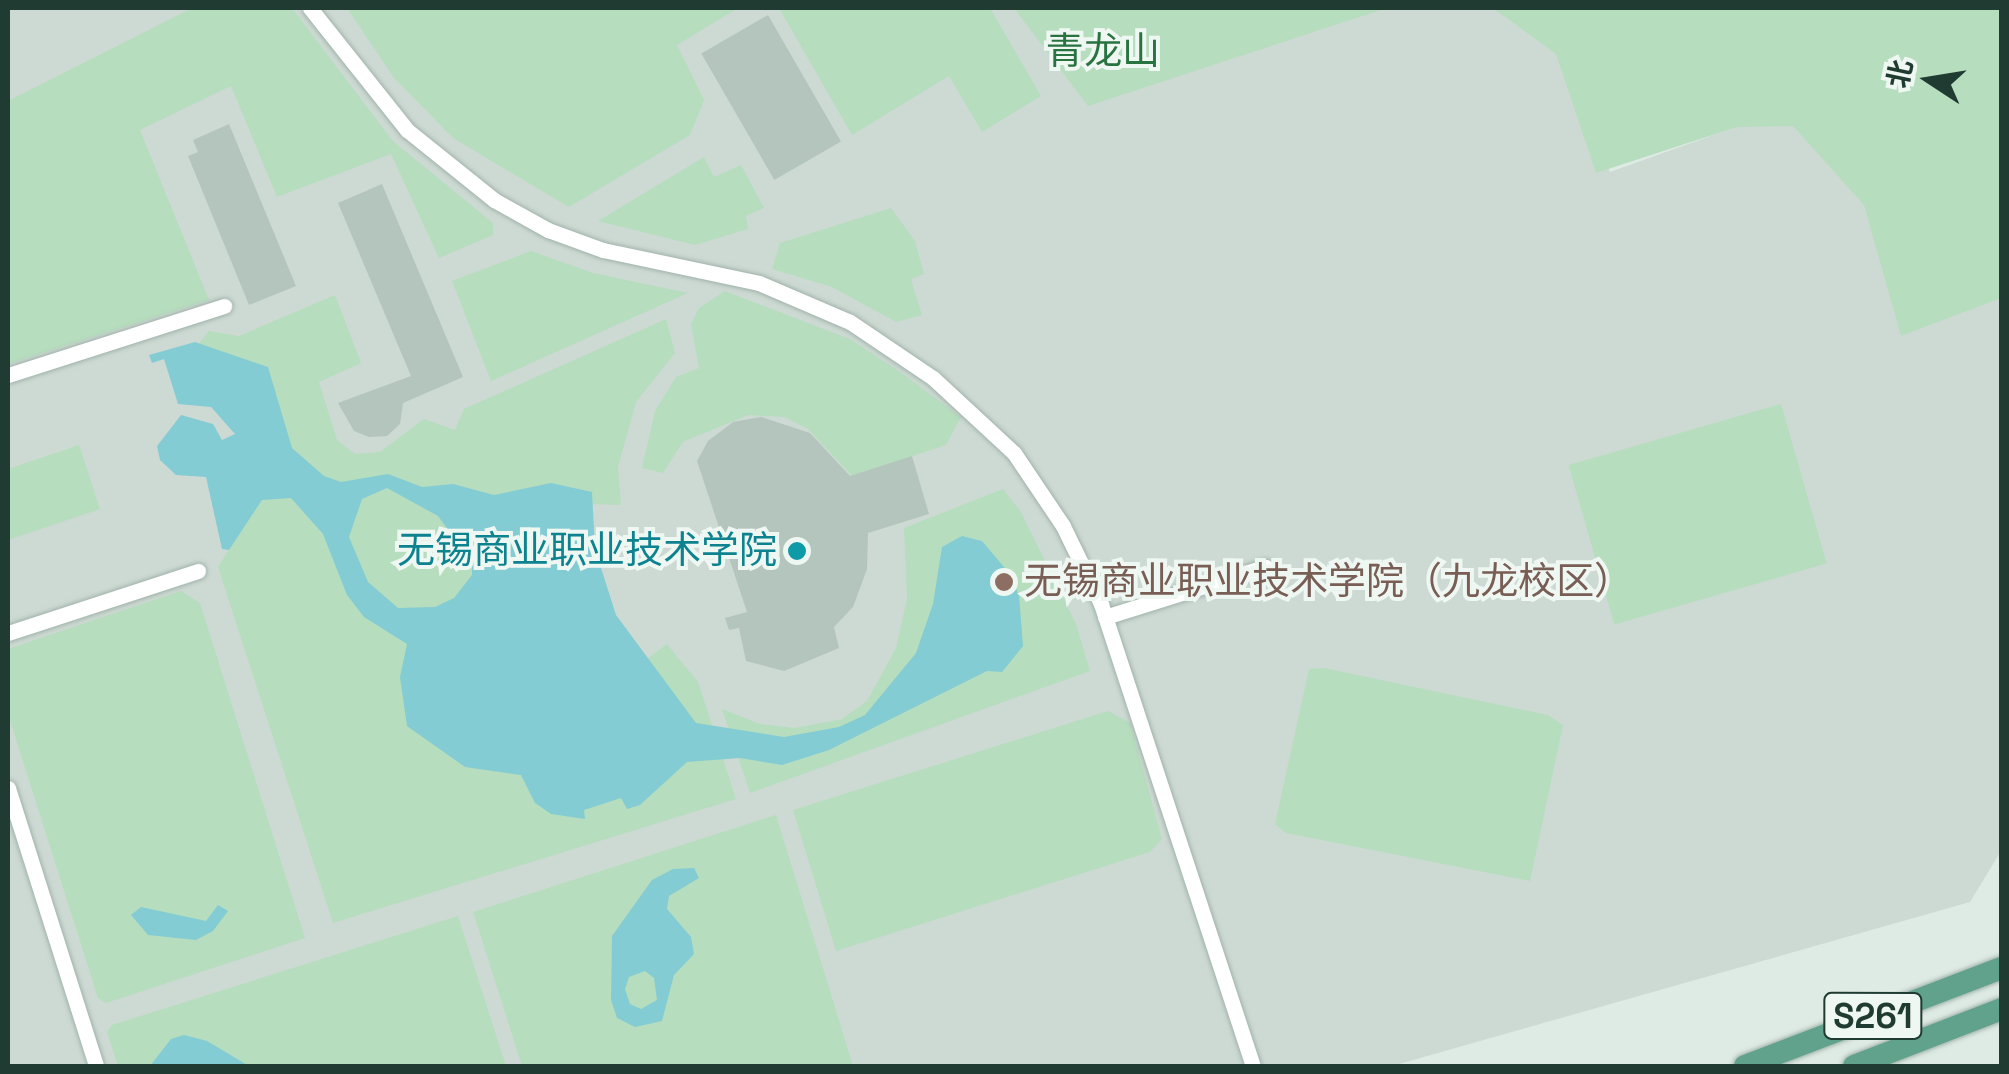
<!DOCTYPE html>
<meta charset="utf-8">
<style>
body{margin:0}
#map{position:relative;width:2009px;height:1074px;overflow:hidden;background:#deebe4;font-family:"Space Grotesk","Noto Sans SC",sans-serif}
div>[style]{position:absolute}
[style*='--x']{left:calc(var(--x)*1px);top:calc(var(--y)*1px);width:calc(var(--w)*1px);rotate:calc(var(--a)*1deg)}
.built>*{inset:0;background:#cddad3}
.green>*{inset:0;background:#b6ddbe;transform-origin:0 0}
.water>*{inset:0;background:#83ccd3}
.building>*{inset:0;background:#b4c5bd;transform-origin:0 0}
.roads{filter:drop-shadow(0 0 2px #a1b3ab) drop-shadow(0 0 2px #a1b3ab)}
.street>*{height:15px;margin:-7.5px;padding:0 7.5px;transform-origin:7.5px;border-radius:7.5px;background:#fff}
.primary>*{height:22px;margin:-11px;padding:0 11px;transform-origin:11px;border-radius:11px;background:#61a28d}
.dots>*{width:28px;height:28px;translate:-50% -50%;box-sizing:border-box;border:5px solid #eff7f2;border-radius:50%}
span{translate:-50% -50%;white-space:nowrap;text-align:center;line-height:1.15;-webkit-text-stroke:8px #eff7f2;paint-order:stroke}
.shield-label span{padding:2px 8px;background:#eff7f2;border:2px solid;border-radius:8px;-webkit-text-stroke-width:0}
.shield-label{font-size:35px;color:#1f3b32;font-weight:700}
.park-label{font-size:38px;color:#287340}
.culture-label{font-size:38px;color:#0d838f}
.right{translate:-100% -50%;text-align:right}
.education-label{font-size:38px;color:#785e54}
.left{translate:0 -50%;text-align:left}
.frame{position:absolute;inset:0;border:10px solid #1f3b32;pointer-events:none}
.north{position:absolute;left:1879px;top:30px;width:100px;height:100px;-webkit-text-stroke:8px #eff7f2;paint-order:stroke;rotate:282deg;font-size:28px;font-weight:700;line-height:40px;text-align:center;color:#1f3b32}
.north::after{content:'';display:block;margin:auto;width:35px;height:45px;background:#1f3b32;clip-path:polygon(50% 0,100% 100%,50% 72%,0 100%)}
</style>
<div id="map">
<div class="built">
<div style="clip-path:polygon(8px 8px,1546px 8px,1610px 172px,1825px 95px,2001px 275px,2001px 851px,1970px 902px,1392px 1066px,8px 1066px)"></div>
</div>
<div class="green">
<div style="clip-path:polygon(192px 8px,292px 8px,393px 141px,493px 223px,493px 235px,439px 258px,391px 154px,277px 197px,231px 86px,140px 130px,209px 300px,8px 364px,8px 101px)"></div>
<div style="clip-path:polygon(347px 8px,738px 8px,677px 45px,704px 100px,690px 135px,569px 207px,453px 138px,394px 78px)"></div>
<div style="clip-path:polygon(779px 8px,990px 8px,1041px 96px,982px 132px,949px 76px,852px 135px)"></div>
<div style="clip-path:polygon(1014px 8px,1387px 8px,1088px 106px)"></div>
<div style="clip-path:polygon(1493px 8px,2001px 8px,2001px 298px,1901px 336px,1864px 205px,1793px 126px,1737px 127px,1596px 173px,1556px 54px)"></div>
<div style="clip-path:polygon(704px 157px,714px 177px,741px 165px,764px 208px,746px 216px,748px 229px,695px 245px,598px 221px)"></div>
<div style="clip-path:polygon(891px 208px,915px 241px,924px 274px,911px 279px,922px 315px,896px 322px,832px 287px,772px 269px,780px 243px)"></div>
<div style="clip-path:polygon(531px 251px,593px 273px,688px 293px,491px 381px,452px 281px)"></div>
<div style="clip-path:polygon(725px 291px,850px 339px,900px 372px,961px 417px,946px 445px,852px 476px,808px 429px,784px 417px,748px 415px,683px 442px,663px 473px,642px 468px,655px 411px,676px 377px,699px 368px,691px 324px,699px 308px)"></div>
<div style="clip-path:polygon(335px 295px,361px 363px,319px 382px,337px 440px,355px 454px,380px 452px,424px 419px,455px 430px,464px 409px,666px 319px,675px 353px,636px 402px,618px 467px,621px 505px,588px 504px,598px 586px,643px 662px,667px 644px,698px 682px,736px 799px,333px 923px,218px 567px,290px 453px,197px 346px,209px 331px,239px 336px)"></div>
<div style="left:1781px;top:404px;width:166px;height:221px;rotate:74deg"></div>
<div style="clip-path:polygon(79px 445px,100px 509px,8px 540px,8px 469px)"></div>
<div style="clip-path:polygon(1003px 489px,1021px 512px,1076px 624px,1090px 671px,750px 793px,722px 709px,760px 724px,795px 728px,842px 719px,867px 701px,896px 648px,907px 599px,904px 528px)"></div>
<div style="clip-path:polygon(181px 591px,200px 603px,305px 938px,106px 1003px,98px 998px,8px 714px,8px 649px)"></div>
<div style="clip-path:polygon(1324px 668px,1548px 715px,1563px 725px,1530px 881px,1286px 833px,1275px 824px,1309px 669px)"></div>
<div style="clip-path:polygon(1108px 711px,1130px 723px,1162px 839px,1150px 852px,836px 951px,793px 810px)"></div>
<div style="clip-path:polygon(776px 815px,853px 1066px,522px 1066px,473px 912px)"></div>
<div style="clip-path:polygon(458px 916px,506px 1066px,118px 1066px,107px 1032px,112px 1025px)"></div>
</div>
<div class="water">
<div style="clip-path:polygon(evenodd,195px 342px,268px 367px,292px 448px,324px 476px,341px 482px,388px 474px,422px 487px,453px 484px,494px 495px,551px 483px,592px 492px,595px 549px,616px 615px,696px 723px,784px 737px,839px 727px,865px 715px,916px 653px,933px 604px,942px 547px,962px 536px,982px 541px,1009px 573px,1019px 595px,1023px 646px,1002px 672px,987px 671px,829px 750px,782px 765px,740px 758px,687px 762px,640px 805px,627px 809px,621px 798px,584px 810px,585px 819px,551px 814px,535px 803px,521px 775px,465px 767px,407px 726px,400px 677px,407px 644px,364px 617px,347px 595px,323px 534px,291px 498px,262px 500px,229px 550px,222px 549px,206px 477px,176px 475px,160px 460px,157px 446px,181px 415px,213px 424px,222px 440px,235px 434px,211px 407px,178px 404px,164px 359px,152px 363px,149px 355px,195px 342px,387px 488px,438px 516px,472px 562px,472px 575px,454px 598px,435px 607px,398px 608px,368px 582px,349px 537px,362px 499px,387px 488px)"></div>
<div style="clip-path:polygon(evenodd,694px 868px,699px 878px,669px 896px,667px 909px,691px 937px,694px 954px,674px 975px,662px 1021px,635px 1027px,617px 1018px,611px 1000px,612px 936px,652px 880px,673px 869px,694px 868px,645px 971px,654px 978px,657px 1000px,641px 1009px,630px 1004px,625px 989px,629px 977px,645px 971px)"></div>
<div style="clip-path:polygon(218px 905px,228px 911px,213px 931px,196px 940px,148px 935px,131px 915px,141px 907px,206px 921px)"></div>
<div style="clip-path:polygon(184px 1035px,207px 1041px,249px 1066px,150px 1066px,171px 1039px)"></div>
</div>
<div class="building">
<div style="left:768px;top:15px;width:146px;height:77px;rotate:60deg"></div>
<div style="clip-path:polygon(229px 124px,296px 286px,249px 305px,188px 156px,198px 152px,193px 140px)"></div>
<div style="clip-path:polygon(382px 184px,463px 377px,403px 403px,400px 424px,387px 436px,369px 437px,354px 431px,338px 403px,411px 376px,338px 203px)"></div>
<div style="clip-path:polygon(761px 417px,810px 433px,850px 476px,912px 456px,929px 514px,868px 533px,867px 569px,853px 607px,834px 627px,839px 648px,784px 671px,746px 661px,739px 628px,729px 630px,725px 618px,747px 612px,697px 461px,708px 441px,733px 422px)"></div>
</div>
<div class="roads">
<div class="street">
<div style="--x:310;--y:8;--w:156;--a:51.5"></div>
<div style="--x:407;--y:130;--w:112;--a:38.8"></div>
<div style="--x:494;--y:200;--w:62;--a:29.1"></div>
<div style="--x:548;--y:230;--w:59;--a:20"></div>
<div style="--x:603;--y:250;--w:159;--a:11.9"></div>
<div style="--x:759;--y:283;--w:99;--a:23.2"></div>
<div style="--x:850;--y:322;--w:100;--a:34"></div>
<div style="--x:933;--y:378;--w:110;--a:42.8"></div>
<div style="--x:1014;--y:453;--w:88;--a:56.1"></div>
<div style="--x:1063;--y:526;--w:87;--a:64"></div>
<div style="--x:1101;--y:604;--w:486;--a:71.8"></div>
<div style="--x:8;--y:375;--w:227;--a:-17.7"></div>
<div style="--x:1105;--y:617;--w:168;--a:-17.4"></div>
<div style="--x:8;--y:633;--w:200;--a:-18.1"></div>
<div style="--x:8;--y:788;--w:292;--a:72.4"></div>
</div>
<div class="primary">
<div style="--x:1745;--y:1066;--w:275;--a:-20.9"></div>
<div style="--x:1854;--y:1066;--w:159;--a:-21.1"></div>
</div>
</div>
<div class="dots">
<div style="left:797px;top:551px;background:#0f9aa8"></div>
<div style="left:1004px;top:582px;background:#8d6e63"></div>
</div>
<div class="shield-label">
<span style="left:1873px;top:1016px">S261</span>
</div>
<div class="park-label">
<span style="left:1103px;top:52px">青龙山</span>
</div>
<div class="culture-label">
<span class="right" style="left:777px;top:551px">无锡商业职业技术学院</span>
</div>
<div class="education-label">
<span class="left" style="left:1024px;top:582px">无锡商业职业技术学院（九龙校区）</span>
</div>
<div class="frame"></div>
<div class="north">北</div>
</div>
